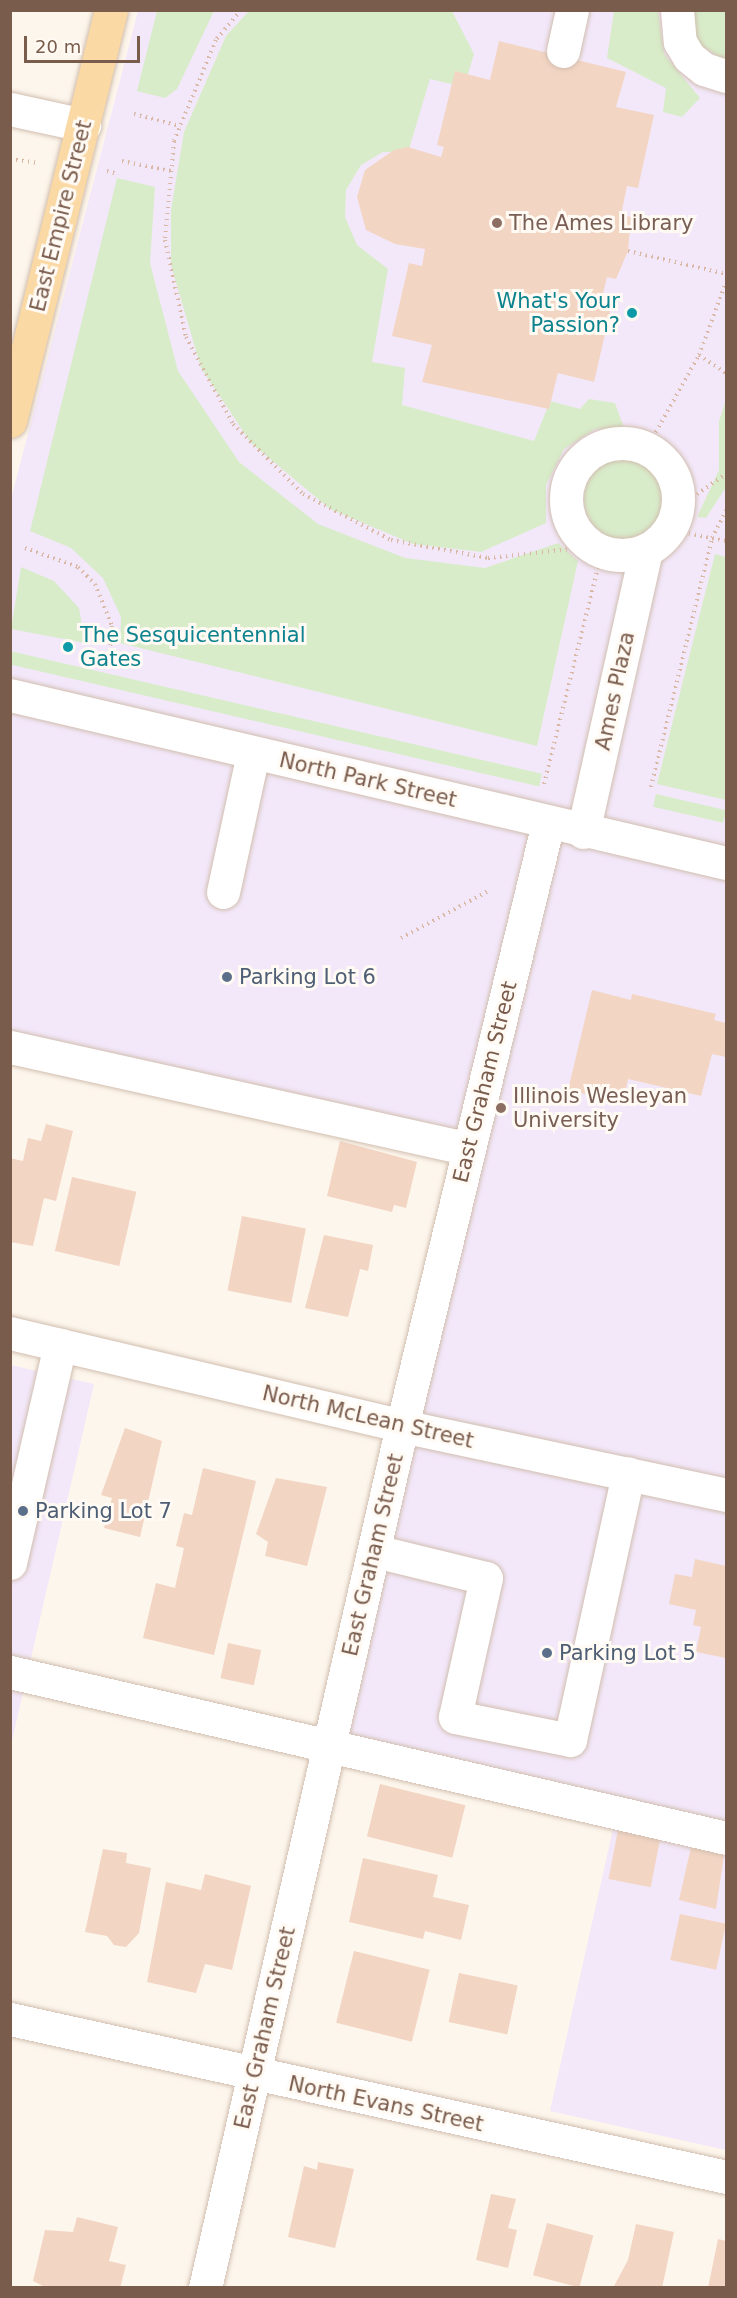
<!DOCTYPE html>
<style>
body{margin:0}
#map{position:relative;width:737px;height:2298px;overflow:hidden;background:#fdf6ec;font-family:"DejaVu Sans",sans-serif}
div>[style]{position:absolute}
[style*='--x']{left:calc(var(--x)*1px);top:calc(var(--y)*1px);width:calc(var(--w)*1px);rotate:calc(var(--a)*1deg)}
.education>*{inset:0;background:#f3e8fa}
.green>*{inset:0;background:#d8ecc9;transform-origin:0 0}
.round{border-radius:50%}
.building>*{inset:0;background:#f3d5c3;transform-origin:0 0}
.path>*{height:4px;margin-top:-2px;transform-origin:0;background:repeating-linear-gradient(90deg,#d9b8a5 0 1.5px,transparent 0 6px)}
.roads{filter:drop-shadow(0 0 2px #d1beb0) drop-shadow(0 0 2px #d1beb0)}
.minor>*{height:33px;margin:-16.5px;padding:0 16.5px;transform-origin:16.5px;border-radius:16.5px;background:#fff}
.minor>.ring{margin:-16.5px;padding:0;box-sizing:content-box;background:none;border:33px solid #fff;border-radius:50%}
.major>*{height:33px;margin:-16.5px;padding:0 16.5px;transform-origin:16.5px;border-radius:16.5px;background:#fbd9a5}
.dots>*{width:16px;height:16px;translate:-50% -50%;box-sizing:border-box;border:3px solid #fffaf3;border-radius:50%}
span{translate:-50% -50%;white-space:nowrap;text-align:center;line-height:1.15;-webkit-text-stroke:6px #fffaf3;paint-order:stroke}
.street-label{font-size:21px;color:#7a5c4d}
.education-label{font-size:21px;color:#785e54}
.left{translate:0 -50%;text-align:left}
.culture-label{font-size:21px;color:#0d838f}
.right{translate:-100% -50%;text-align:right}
.service-label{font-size:21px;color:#4e5e75}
.frame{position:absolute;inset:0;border:12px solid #7a5c4d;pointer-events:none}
.scale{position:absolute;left:24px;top:36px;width:116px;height:27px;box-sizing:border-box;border:3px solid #7a5c4d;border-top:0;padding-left:8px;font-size:18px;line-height:21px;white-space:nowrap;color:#7a5c4d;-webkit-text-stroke:4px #fffaf3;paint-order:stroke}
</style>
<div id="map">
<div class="education">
<div style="clip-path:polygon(138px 11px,726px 11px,726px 2150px,550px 2111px,615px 1820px,331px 1752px,469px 1149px,11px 1052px,11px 499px)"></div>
<div style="clip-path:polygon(11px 1365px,94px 1384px,11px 1745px)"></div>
</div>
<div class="green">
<div style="clip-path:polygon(157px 11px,214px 11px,177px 89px,165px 98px,137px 91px)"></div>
<div style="clip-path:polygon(249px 11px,452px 11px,474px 54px,464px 87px,430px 79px,408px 152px,383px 152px,361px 165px,346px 190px,345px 217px,357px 245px,388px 269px,372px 362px,405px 368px,402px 405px,534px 441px,550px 401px,580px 409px,589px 399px,615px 403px,624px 428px,595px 429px,564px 449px,546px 485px,546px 523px,481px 552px,413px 544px,330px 509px,251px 443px,201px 368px,171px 265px,171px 210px,184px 132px,226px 36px)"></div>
<div style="clip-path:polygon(614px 11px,658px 11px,664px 54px,700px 98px,682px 117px,663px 112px,666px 88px,607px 58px)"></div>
<div style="clip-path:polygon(693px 11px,726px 11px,726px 61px,697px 43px,692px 31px)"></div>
<div style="clip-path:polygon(117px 178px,155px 187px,150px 263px,178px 371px,239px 462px,318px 524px,405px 558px,485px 568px,558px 543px,578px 561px,537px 746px,120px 643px,121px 617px,103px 578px,71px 548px,30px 531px)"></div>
<div style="clip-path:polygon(726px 400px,726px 487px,706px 518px,697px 517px,719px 470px,719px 421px)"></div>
<div class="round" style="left:584px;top:458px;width:82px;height:82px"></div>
<div style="clip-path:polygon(715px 554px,726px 557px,726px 800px,657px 784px)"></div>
<div style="clip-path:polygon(21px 567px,54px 581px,79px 608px,85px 643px,11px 629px)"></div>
<div style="left:10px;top:651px;width:546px;height:13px;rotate:13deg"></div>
<div style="left:656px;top:794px;width:72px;height:13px;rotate:13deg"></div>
</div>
<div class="building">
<div style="clip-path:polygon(499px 41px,626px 72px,616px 107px,654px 115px,638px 188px,627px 186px,621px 215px,631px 217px,628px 251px,616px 279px,607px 277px,600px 305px,611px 308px,594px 382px,558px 373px,549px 409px,422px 382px,432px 345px,392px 336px,409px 263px,422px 266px,425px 249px,395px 244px,366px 230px,357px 197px,365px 170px,394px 150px,408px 147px,441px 157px,444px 147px,437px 145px,455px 71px,490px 80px)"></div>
<div style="clip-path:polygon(592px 990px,631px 1000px,632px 994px,716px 1014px,714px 1020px,726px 1023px,726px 1057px,712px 1054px,701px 1096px,628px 1079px,623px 1103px,568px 1090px)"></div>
<div style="clip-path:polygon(46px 1124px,73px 1131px,56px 1201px,44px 1198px,33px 1246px,10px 1242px,10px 1158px,23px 1161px,28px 1138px,41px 1141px)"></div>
<div style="clip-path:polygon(340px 1141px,417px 1162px,406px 1208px,394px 1205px,392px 1212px,327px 1196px)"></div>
<div style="left:72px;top:1177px;width:66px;height:76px;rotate:13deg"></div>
<div style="left:242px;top:1216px;width:65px;height:76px;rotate:11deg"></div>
<div style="clip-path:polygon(324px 1235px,373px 1245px,368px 1271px,360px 1269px,348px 1317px,305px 1308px)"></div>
<div style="clip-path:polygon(125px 1428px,162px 1441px,140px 1537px,104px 1528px,112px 1498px,101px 1495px)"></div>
<div style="clip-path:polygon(203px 1468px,256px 1481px,214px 1655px,143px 1638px,156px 1583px,175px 1588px,184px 1548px,176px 1546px,184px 1513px,192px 1515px)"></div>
<div style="clip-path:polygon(276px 1478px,327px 1487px,307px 1566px,265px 1556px,268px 1542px,256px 1534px)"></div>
<div style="clip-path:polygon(695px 1559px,726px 1566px,726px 1658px,696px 1652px,701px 1627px,693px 1625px,696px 1610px,669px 1604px,675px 1574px,692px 1577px)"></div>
<div style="left:228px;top:1643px;width:34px;height:36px;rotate:12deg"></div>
<div style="left:380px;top:1784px;width:88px;height:54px;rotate:14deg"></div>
<div style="left:619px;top:1825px;width:43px;height:55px;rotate:11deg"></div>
<div style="clip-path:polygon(694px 1834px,726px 1842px,716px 1909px,679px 1900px)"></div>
<div style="clip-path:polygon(103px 1849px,127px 1853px,126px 1863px,151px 1868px,139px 1933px,126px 1947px,114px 1945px,107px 1936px,85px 1932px)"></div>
<div style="clip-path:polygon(363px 1858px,438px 1875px,433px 1897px,469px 1905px,461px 1940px,425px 1931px,423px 1939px,349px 1922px)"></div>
<div style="clip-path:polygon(205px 1874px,251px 1886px,232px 1970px,205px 1964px,196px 1993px,147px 1982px,166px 1882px,201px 1890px)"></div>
<div style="left:680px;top:1914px;width:47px;height:47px;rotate:12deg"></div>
<div style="left:354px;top:1951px;width:78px;height:74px;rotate:14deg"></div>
<div style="left:459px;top:1973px;width:60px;height:50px;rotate:12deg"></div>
<div style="clip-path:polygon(318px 2162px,354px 2169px,335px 2248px,288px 2237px,304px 2166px,317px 2170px)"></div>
<div style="clip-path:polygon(491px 2194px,516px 2199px,508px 2228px,517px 2230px,508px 2268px,476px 2260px)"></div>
<div style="clip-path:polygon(77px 2217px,118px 2227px,109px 2261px,126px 2265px,120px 2288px,47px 2288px,33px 2281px,45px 2230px,73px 2232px)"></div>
<div style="left:547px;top:2223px;width:48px;height:54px;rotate:15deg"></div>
<div style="clip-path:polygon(636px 2224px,674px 2232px,662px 2288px,613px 2288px,628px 2260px)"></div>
<div style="clip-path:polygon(718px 2239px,726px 2241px,726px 2288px,708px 2288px)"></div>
</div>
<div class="path">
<div style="--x:241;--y:10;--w:39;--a:130"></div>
<div style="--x:216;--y:40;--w:109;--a:112.6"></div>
<div style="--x:174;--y:141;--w:99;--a:95.2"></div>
<div style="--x:165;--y:240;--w:99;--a:77.8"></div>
<div style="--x:186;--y:337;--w:99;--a:61.6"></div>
<div style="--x:233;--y:424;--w:99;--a:45"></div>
<div style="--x:303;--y:494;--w:99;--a:27.6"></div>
<div style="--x:391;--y:540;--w:99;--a:10.5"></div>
<div style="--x:488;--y:558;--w:104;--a:-6.1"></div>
<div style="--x:134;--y:114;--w:48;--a:14.6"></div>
<div style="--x:10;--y:159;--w:28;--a:8"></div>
<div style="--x:122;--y:161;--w:50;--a:11.5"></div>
<div style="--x:107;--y:171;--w:11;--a:15"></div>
<div style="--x:628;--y:251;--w:101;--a:13.2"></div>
<div style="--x:699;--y:355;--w:32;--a:34"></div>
<div style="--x:647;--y:448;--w:107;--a:-60.8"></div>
<div style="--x:699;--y:355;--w:78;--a:-69.7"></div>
<div style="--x:677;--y:508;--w:60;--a:-34.8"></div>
<div style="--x:677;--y:531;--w:50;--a:11.5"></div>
<div style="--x:25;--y:548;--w:56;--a:19.7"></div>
<div style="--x:78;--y:567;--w:24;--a:45"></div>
<div style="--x:95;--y:584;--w:45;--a:68"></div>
<div style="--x:112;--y:626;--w:38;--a:95"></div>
<div style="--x:544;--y:784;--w:239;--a:-76"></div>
<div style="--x:651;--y:787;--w:256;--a:-76.2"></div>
<div style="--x:712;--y:538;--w:31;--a:-63"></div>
<div style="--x:401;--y:938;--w:101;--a:-28.3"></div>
</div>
<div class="roads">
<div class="minor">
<div style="--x:677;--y:10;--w:32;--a:85"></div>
<div style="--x:680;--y:42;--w:17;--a:59"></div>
<div style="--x:689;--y:57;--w:19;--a:39"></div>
<div style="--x:704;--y:69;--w:23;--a:18"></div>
<div style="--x:563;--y:51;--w:42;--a:-77.6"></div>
<div style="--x:10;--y:109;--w:76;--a:12.2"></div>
<div class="ring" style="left:566px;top:443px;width:79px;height:79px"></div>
<div style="--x:10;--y:695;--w:735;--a:13.2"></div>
<div style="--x:583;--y:832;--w:289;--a:-77.4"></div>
<div style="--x:223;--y:892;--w:142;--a:-77.8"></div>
<div style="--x:10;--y:1047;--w:470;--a:12.5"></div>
<div style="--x:10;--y:1333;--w:403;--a:13.3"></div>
<div style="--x:402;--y:1426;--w:331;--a:12"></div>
<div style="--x:375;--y:1551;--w:114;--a:13.7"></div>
<div style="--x:486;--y:1578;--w:142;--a:102.6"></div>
<div style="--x:455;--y:1717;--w:117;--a:11.3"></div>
<div style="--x:570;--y:1740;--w:273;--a:-77.7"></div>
<div style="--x:10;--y:1563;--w:224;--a:-77.1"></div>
<div style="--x:10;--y:1672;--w:735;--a:13.05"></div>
<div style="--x:10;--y:2019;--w:733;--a:12.44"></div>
<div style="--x:205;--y:2288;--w:884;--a:-77.13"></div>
<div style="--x:402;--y:1426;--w:620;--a:-76.39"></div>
</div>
<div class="major">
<div style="--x:10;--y:421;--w:423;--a:-76.2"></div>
</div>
</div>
<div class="dots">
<div style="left:497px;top:223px;background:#8d6e63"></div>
<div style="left:632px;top:313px;background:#0f9aa8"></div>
<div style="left:68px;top:647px;background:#0f9aa8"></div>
<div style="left:227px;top:977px;background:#5c6f8a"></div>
<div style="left:501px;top:1108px;background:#8d6e63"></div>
<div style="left:23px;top:1511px;background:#5c6f8a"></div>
<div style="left:547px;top:1653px;background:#5c6f8a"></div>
</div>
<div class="street-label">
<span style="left:61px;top:216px;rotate:-76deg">East Empire Street</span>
<span style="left:615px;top:691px;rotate:-78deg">Ames Plaza</span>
<span style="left:368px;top:780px;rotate:13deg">North Park Street</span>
<span style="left:485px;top:1082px;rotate:-76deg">East Graham Street</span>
<span style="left:368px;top:1417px;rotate:13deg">North McLean Street</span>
<span style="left:373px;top:1555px;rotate:-77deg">East Graham Street</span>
<span style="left:265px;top:2028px;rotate:-77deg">East Graham Street</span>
<span style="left:386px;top:2104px;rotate:12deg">North Evans Street</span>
</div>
<div class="education-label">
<span class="left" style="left:509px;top:223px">The Ames Library</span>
<span class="left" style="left:513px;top:1108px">Illinois Wesleyan<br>University</span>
</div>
<div class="culture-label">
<span class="right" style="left:620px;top:313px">What's Your<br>Passion?</span>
<span class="left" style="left:80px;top:647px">The Sesquicentennial<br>Gates</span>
</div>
<div class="service-label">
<span class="left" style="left:239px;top:977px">Parking Lot 6</span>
<span class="left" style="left:35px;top:1511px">Parking Lot 7</span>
<span class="left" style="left:559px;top:1653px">Parking Lot 5</span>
</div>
<div class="frame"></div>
<div class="scale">20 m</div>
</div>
